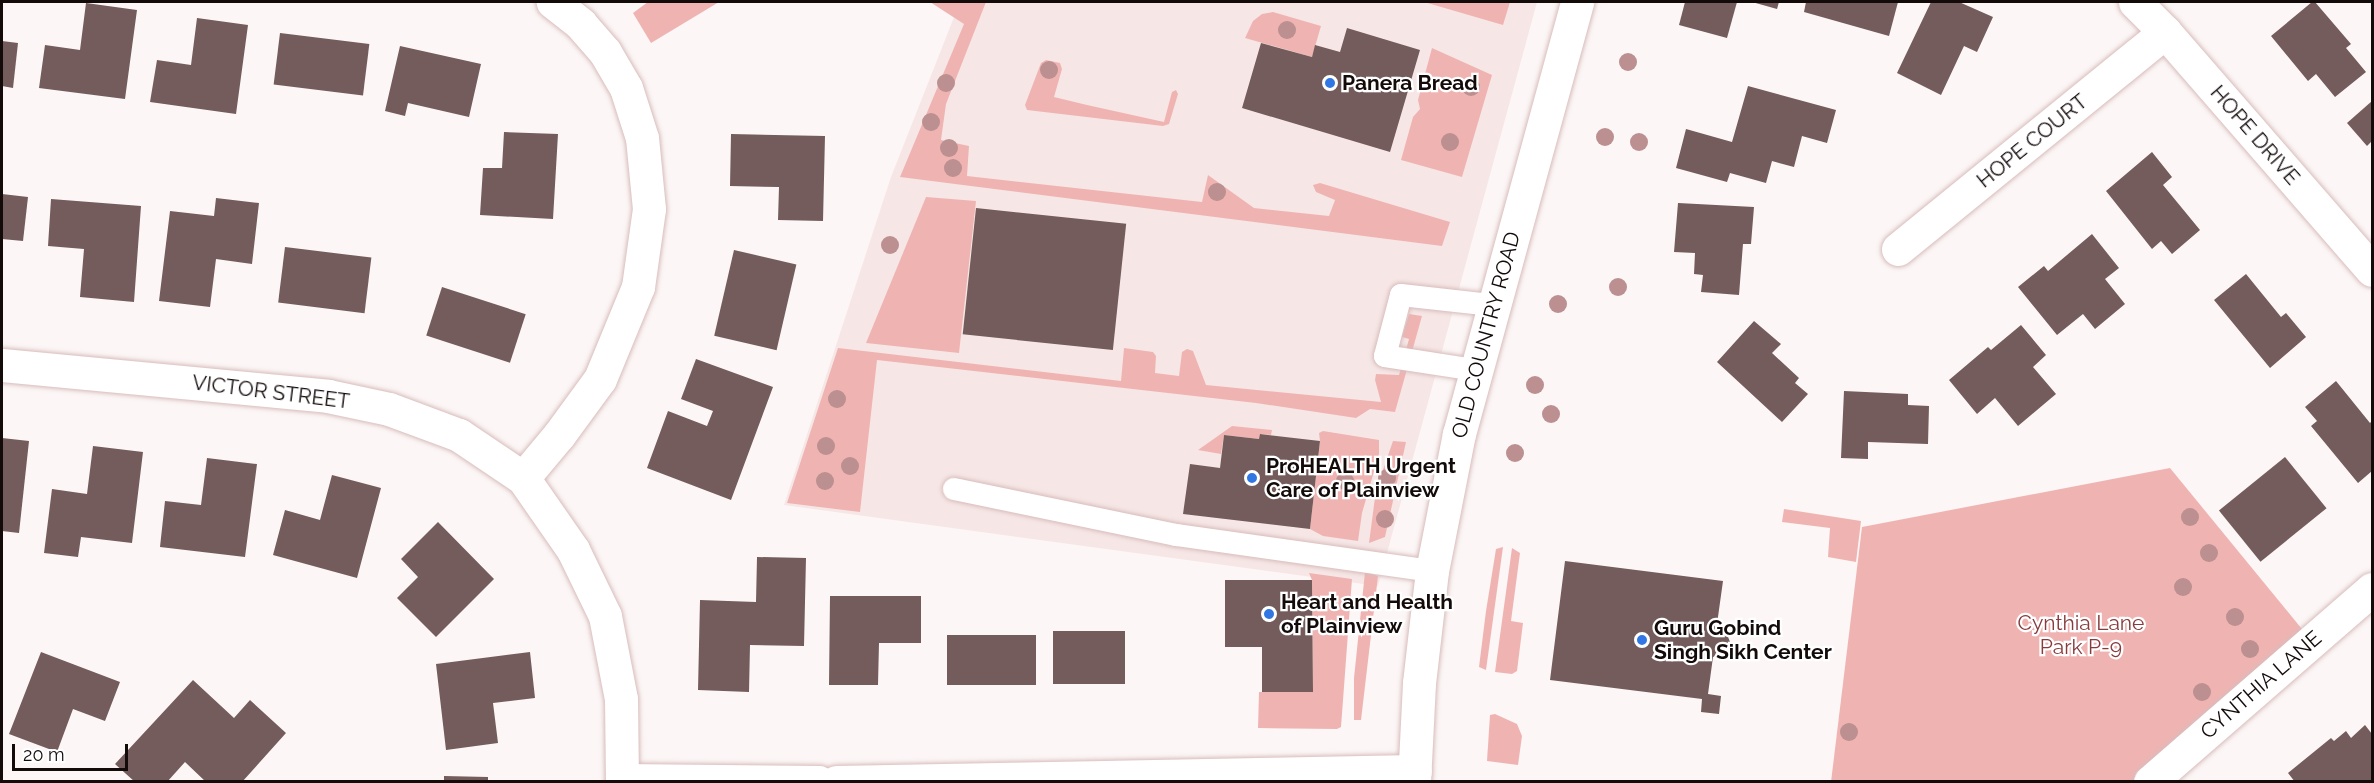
<!DOCTYPE html>
<style>
body{margin:0}
#map{position:relative;width:2374px;height:783px;overflow:hidden;background:#fcf6f6;font-family:Raleway,sans-serif}
div>[style]{position:absolute}
[style*='--x']{left:calc(var(--x)*1px);top:calc(var(--y)*1px);width:calc(var(--w)*1px);rotate:calc(var(--a)*1deg)}
.built>*{inset:0;background:#f6e7e6}
.green>*{inset:0;background:#efb4b2}
.building>*{inset:0;background:#735c5b;transform-origin:0 0}
.roads{filter:drop-shadow(0 0 2px #d8bcbb) drop-shadow(0 0 2px #d8bcbb)}
.service>*{height:22px;margin:-11px;padding:0 11px;transform-origin:11px;border-radius:11px;background:#fff}
.minor>*{height:33px;margin:-16.5px;padding:0 16.5px;transform-origin:16.5px;border-radius:16.5px;background:#fff}
.primary>*{height:33px;margin:-16.5px;padding:0 16.5px;transform-origin:16.5px;border-radius:16.5px;background:#fff}
.trees>*{width:18px;height:18px;margin:-9px;border-radius:50%;background:#bc8f90}
.dots>*{width:16px;height:16px;translate:-50% -50%;box-sizing:border-box;border:3px solid #fff;border-radius:50%}
span{translate:-50% -50%;white-space:nowrap;text-align:center;line-height:1.15;-webkit-text-stroke:4.5px #fff;paint-order:stroke}
.poi-label{font-size:21px;color:#130a0a;font-weight:700}
.left{translate:0 -50%;text-align:left}
.street-label{font-size:21px;color:#130a0a}
.park-label{font-size:21px;color:#873b3d}
.frame{position:absolute;inset:0;border:3px solid #130a0a;pointer-events:none}
.scale{position:absolute;left:12px;top:744px;width:116px;height:27px;box-sizing:border-box;border:3px solid #130a0a;border-top:0;padding-left:8px;font-size:18px;line-height:21px;white-space:nowrap;color:#130a0a;-webkit-text-stroke:4px #fff;paint-order:stroke}
</style>
<div id="map">
<div class="built">
<div style="clip-path:polygon(960px 2px,1537px 2px,1378px 586px,784px 505px,891px 177px)"></div>
</div>
<div class="green">
<div style="clip-path:polygon(648px 2px,719px 2px,651px 43px,633px 13px)"></div>
<div style="clip-path:polygon(930px 2px,986px 2px,946px 104px,941px 140px,969px 146px,967px 176px,1202px 202px,1208px 175px,1254px 208px,1329px 216px,1335px 200px,1316px 192px,1313px 185px,1320px 183px,1450px 222px,1442px 246px,900px 177px,964px 24px)"></div>
<div style="clip-path:polygon(1424px 2px,1510px 2px,1503px 25px)"></div>
<div style="clip-path:polygon(1273px 12px,1321px 26px,1312px 57px,1245px 38px,1253px 21px,1262px 14px)"></div>
<div style="clip-path:polygon(1432px 48px,1492px 75px,1462px 177px,1401px 160px,1413px 117px,1420px 109px,1418px 100px)"></div>
<div style="clip-path:polygon(1046px 60px,1060px 63px,1062px 69px,1054px 97px,1087px 105px,1164px 122px,1172px 92px,1176px 90px,1178px 94px,1169px 124px,1163px 126px,1027px 110px,1025px 105px,1041px 63px)"></div>
<div style="clip-path:polygon(926px 197px,976px 201px,959px 353px,866px 343px)"></div>
<div style="clip-path:polygon(1409px 314px,1422px 316px,1395px 412px,1370px 409px,1356px 418px,1256px 403px,877px 360px,860px 512px,787px 503px,838px 348px,1121px 381px,1124px 348px,1153px 352px,1156px 356px,1155px 373px,1179px 376px,1182px 352px,1187px 349px,1193px 351px,1206px 385px,1381px 402px,1375px 380px,1376px 374px,1399px 375px,1409px 339px,1402px 337px)"></div>
<div style="clip-path:polygon(1232px 426px,1272px 430px,1271px 435px,1261px 434px,1259px 439px,1224px 435px,1221px 454px,1198px 450px)"></div>
<div style="clip-path:polygon(1323px 431px,1379px 440px,1379px 454px,1362px 513px,1358px 541px,1323px 536px,1310px 529px,1320px 441px,1319px 433px)"></div>
<div style="clip-path:polygon(1393px 441px,1406px 442px,1385px 537px,1369px 543px,1376px 490px)"></div>
<div style="clip-path:polygon(2170px 468px,2306px 634px,2135px 781px,1831px 782px,1862px 527px)"></div>
<div style="clip-path:polygon(1784px 509px,1861px 521px,1856px 562px,1828px 557px,1830px 528px,1782px 522px)"></div>
<div style="clip-path:polygon(1503px 547px,1486px 670px,1479px 667px,1486px 611px,1496px 549px)"></div>
<div style="clip-path:polygon(1512px 548px,1520px 553px,1511px 621px,1523px 623px,1517px 671px,1512px 674px,1495px 672px)"></div>
<div style="clip-path:polygon(1365px 572px,1378px 576px,1361px 720px,1354px 720px,1354px 678px)"></div>
<div style="clip-path:polygon(1309px 573px,1352px 579px,1341px 727px,1337px 729px,1258px 728px,1259px 692px,1313px 691px,1312px 580px)"></div>
<div style="clip-path:polygon(1495px 714px,1517px 724px,1522px 736px,1518px 765px,1487px 761px,1490px 715px)"></div>
</div>
<div class="building">
<div style="clip-path:polygon(1685px 2px,1737px 2px,1727px 38px,1679px 25px)"></div>
<div style="clip-path:polygon(1752px 2px,1779px 2px,1777px 9px)"></div>
<div style="clip-path:polygon(1806px 2px,1898px 2px,1889px 36px,1804px 12px)"></div>
<div style="clip-path:polygon(1931px 2px,1959px 2px,1993px 17px,1977px 52px,1964px 46px,1941px 95px,1897px 73px)"></div>
<div style="clip-path:polygon(2312px 2px,2315px 2px,2351px 44px,2346px 48px,2366px 72px,2335px 97px,2316px 74px,2308px 81px,2271px 36px)"></div>
<div style="clip-path:polygon(86px 3px,137px 10px,125px 99px,39px 88px,45px 45px,80px 50px)"></div>
<div style="clip-path:polygon(197px 18px,248px 25px,236px 114px,150px 102px,157px 60px,191px 65px)"></div>
<div style="clip-path:polygon(1347px 28px,1420px 50px,1390px 152px,1242px 108px,1261px 43px,1312px 57px,1315px 45px,1340px 52px)"></div>
<div style="left:280px;top:33px;width:90px;height:52px;rotate:7deg"></div>
<div style="clip-path:polygon(2px 41px,18px 43px,13px 88px,2px 86px)"></div>
<div style="clip-path:polygon(400px 46px,481px 64px,469px 117px,408px 103px,405px 116px,385px 111px)"></div>
<div style="clip-path:polygon(1748px 86px,1836px 110px,1827px 143px,1802px 136px,1794px 167px,1772px 161px,1766px 183px,1730px 173px,1727px 182px,1676px 168px,1686px 129px,1732px 142px)"></div>
<div style="clip-path:polygon(2372px 101px,2372px 141px,2367px 146px,2347px 123px)"></div>
<div style="clip-path:polygon(504px 132px,558px 134px,553px 219px,480px 215px,483px 168px,502px 168px)"></div>
<div style="clip-path:polygon(731px 134px,825px 136px,823px 221px,778px 220px,779px 187px,730px 186px)"></div>
<div style="clip-path:polygon(2152px 152px,2172px 177px,2163px 185px,2200px 230px,2172px 254px,2161px 241px,2152px 249px,2106px 191px)"></div>
<div style="clip-path:polygon(2px 194px,28px 197px,23px 241px,2px 239px)"></div>
<div style="clip-path:polygon(216px 198px,259px 203px,252px 264px,216px 259px,210px 307px,159px 301px,170px 211px,214px 216px)"></div>
<div style="clip-path:polygon(51px 199px,141px 206px,134px 302px,80px 297px,84px 249px,48px 246px)"></div>
<div style="clip-path:polygon(1678px 203px,1754px 207px,1751px 244px,1743px 244px,1739px 295px,1701px 292px,1703px 275px,1694px 274px,1695px 253px,1674px 252px)"></div>
<div style="left:976px;top:208px;width:151px;height:127px;rotate:6deg"></div>
<div style="clip-path:polygon(2092px 234px,2119px 268px,2105px 279px,2125px 304px,2095px 329px,2083px 314px,2057px 335px,2018px 287px,2044px 266px,2048px 271px)"></div>
<div style="left:285px;top:247px;width:87px;height:56px;rotate:7deg"></div>
<div style="left:734px;top:250px;width:64px;height:88px;rotate:13deg"></div>
<div style="clip-path:polygon(2246px 274px,2281px 317px,2286px 313px,2306px 337px,2270px 368px,2214px 300px)"></div>
<div style="left:442px;top:287px;width:88px;height:51px;rotate:18deg"></div>
<div style="clip-path:polygon(1754px 321px,1781px 344px,1772px 353px,1799px 378px,1795px 383px,1808px 394px,1782px 422px,1717px 362px)"></div>
<div style="clip-path:polygon(2021px 325px,2046px 355px,2033px 367px,2056px 394px,2018px 426px,1995px 398px,1977px 414px,1949px 380px,1988px 347px,1991px 350px)"></div>
<div style="clip-path:polygon(696px 359px,773px 387px,731px 500px,647px 468px,668px 411px,707px 426px,713px 411px,681px 399px)"></div>
<div style="clip-path:polygon(2336px 381px,2370px 423px,2372px 421px,2372px 471px,2358px 483px,2311px 426px,2317px 421px,2305px 407px)"></div>
<div style="clip-path:polygon(1844px 391px,1908px 394px,1908px 405px,1929px 406px,1928px 444px,1868px 442px,1868px 459px,1841px 458px)"></div>
<div style="clip-path:polygon(1260px 434px,1320px 441px,1310px 529px,1183px 514px,1190px 464px,1220px 468px,1224px 435px,1259px 439px)"></div>
<div style="clip-path:polygon(2px 438px,29px 441px,19px 533px,2px 531px)"></div>
<div style="clip-path:polygon(93px 446px,143px 452px,132px 543px,81px 537px,78px 557px,44px 553px,52px 489px,87px 494px)"></div>
<div style="left:2285px;top:457px;width:66px;height:85px;rotate:51deg"></div>
<div style="clip-path:polygon(207px 458px,257px 464px,245px 557px,160px 547px,165px 501px,201px 505px)"></div>
<div style="clip-path:polygon(332px 475px,381px 488px,357px 578px,273px 555px,285px 510px,320px 520px)"></div>
<div style="clip-path:polygon(438px 522px,494px 579px,436px 637px,397px 598px,418px 577px,401px 559px)"></div>
<div style="clip-path:polygon(757px 557px,806px 558px,804px 646px,750px 645px,749px 692px,698px 690px,700px 600px,756px 602px)"></div>
<div style="clip-path:polygon(1565px 561px,1723px 581px,1717px 624px,1725px 629px,1730px 642px,1722px 654px,1713px 657px,1708px 694px,1721px 696px,1719px 714px,1701px 712px,1702px 699px,1550px 680px)"></div>
<div style="clip-path:polygon(1225px 580px,1312px 580px,1313px 692px,1262px 692px,1262px 647px,1225px 647px)"></div>
<div style="clip-path:polygon(830px 596px,921px 596px,921px 643px,879px 643px,878px 685px,829px 685px)"></div>
<div style="left:1125px;top:631px;width:53px;height:72px;rotate:90deg"></div>
<div style="left:947px;top:635px;width:89px;height:50px"></div>
<div style="clip-path:polygon(41px 652px,120px 682px,105px 721px,73px 709px,57px 752px,9px 734px)"></div>
<div style="clip-path:polygon(530px 652px,535px 698px,493px 703px,498px 743px,446px 750px,436px 664px)"></div>
<div style="clip-path:polygon(193px 680px,234px 718px,250px 700px,286px 733px,242px 782px,206px 782px,185px 762px,167px 782px,135px 782px,115px 764px)"></div>
<div style="clip-path:polygon(2365px 725px,2372px 734px,2372px 782px,2295px 782px,2288px 773px,2331px 738px,2334px 741px,2346px 731px,2351px 738px)"></div>
<div style="clip-path:polygon(444px 776px,488px 777px,488px 782px,444px 782px)"></div>
</div>
<div class="roads">
<div class="service">
<div style="--x:1475;--y:370;--w:91;--a:-171.2"></div>
<div style="--x:1385;--y:356;--w:63;--a:-75.3"></div>
<div style="--x:1401;--y:295;--w:92;--a:6.3"></div>
<div style="--x:954;--y:489;--w:227;--a:11.7"></div>
<div style="--x:1176;--y:535;--w:259;--a:8"></div>
</div>
<div class="minor">
<div style="--x:2135;--y:2;--w:42;--a:45"></div>
<div style="--x:2165;--y:32;--w:315;--a:49"></div>
<div style="--x:1898;--y:249;--w:344;--a:-39.1"></div>
<div style="--x:2;--y:365;--w:327;--a:5.4"></div>
<div style="--x:328;--y:396;--w:62;--a:12"></div>
<div style="--x:389;--y:409;--w:75;--a:20.4"></div>
<div style="--x:459;--y:435;--w:77;--a:33.9"></div>
<div style="--x:523;--y:478;--w:88;--a:55.2"></div>
<div style="--x:573;--y:550;--w:73;--a:64.1"></div>
<div style="--x:605;--y:616;--w:85;--a:79.1"></div>
<div style="--x:621;--y:699;--w:83;--a:89.3"></div>
<div style="--x:523;--y:478;--w:56;--a:-50.1"></div>
<div style="--x:559;--y:435;--w:69;--a:-53.8"></div>
<div style="--x:600;--y:379;--w:100;--a:-67.6"></div>
<div style="--x:638;--y:287;--w:79;--a:-82"></div>
<div style="--x:649;--y:209;--w:71;--a:-95.6"></div>
<div style="--x:642;--y:138;--w:52;--a:-107.7"></div>
<div style="--x:626;--y:88;--w:42;--a:-120.3"></div>
<div style="--x:605;--y:52;--w:37;--a:-131"></div>
<div style="--x:581;--y:24;--w:36;--a:-142"></div>
<div style="--x:622;--y:780;--w:197;--a:0.6"></div>
<div style="--x:836;--y:782;--w:579;--a:-1.09"></div>
<div style="--x:2150;--y:782;--w:294;--a:-41"></div>
</div>
<div class="primary">
<div style="--x:1414;--y:782;--w:99;--a:-87.1"></div>
<div style="--x:1419;--y:683;--w:113;--a:-83.4"></div>
<div style="--x:1432;--y:571;--w:140;--a:-78.9"></div>
<div style="--x:1459;--y:434;--w:448;--a:-74.7"></div>
</div>
</div>
<div class="trees">
<div style="left:1287px;top:30px"></div>
<div style="left:1628px;top:62px"></div>
<div style="left:1049px;top:70px"></div>
<div style="left:946px;top:83px"></div>
<div style="left:1471px;top:87px"></div>
<div style="left:931px;top:122px"></div>
<div style="left:1605px;top:137px"></div>
<div style="left:1450px;top:142px"></div>
<div style="left:1639px;top:142px"></div>
<div style="left:949px;top:148px"></div>
<div style="left:953px;top:168px"></div>
<div style="left:1217px;top:192px"></div>
<div style="left:890px;top:245px"></div>
<div style="left:1618px;top:287px"></div>
<div style="left:1558px;top:304px"></div>
<div style="left:1535px;top:385px"></div>
<div style="left:837px;top:399px"></div>
<div style="left:1551px;top:414px"></div>
<div style="left:826px;top:446px"></div>
<div style="left:1515px;top:453px"></div>
<div style="left:850px;top:466px"></div>
<div style="left:1387px;top:478px"></div>
<div style="left:825px;top:481px"></div>
<div style="left:1345px;top:481px"></div>
<div style="left:2190px;top:517px"></div>
<div style="left:1385px;top:519px"></div>
<div style="left:2209px;top:553px"></div>
<div style="left:2183px;top:587px"></div>
<div style="left:2235px;top:617px"></div>
<div style="left:2250px;top:649px"></div>
<div style="left:2202px;top:692px"></div>
<div style="left:1849px;top:732px"></div>
</div>
<div class="dots">
<div style="left:1330px;top:83px;background:#3177e4"></div>
<div style="left:1252px;top:478px;background:#3177e4"></div>
<div style="left:1269px;top:614px;background:#3177e4"></div>
<div style="left:1642px;top:640px;background:#3177e4"></div>
</div>
<div class="poi-label">
<span class="left" style="left:1342px;top:83px">Panera Bread</span>
<span class="left" style="left:1266px;top:478px">ProHEALTH Urgent<br>Care of Plainview</span>
<span class="left" style="left:1281px;top:614px">Heart and Health<br>of Plainview</span>
<span class="left" style="left:1654px;top:640px">Guru Gobind<br>Singh Sikh Center</span>
</div>
<div class="street-label">
<span style="left:2255px;top:135px;rotate:49deg">HOPE DRIVE</span>
<span style="left:2032px;top:141px;rotate:-39deg">HOPE COURT</span>
<span style="left:1486px;top:335px;rotate:-75deg">OLD COUNTRY ROAD</span>
<span style="left:271px;top:392px;rotate:7deg">VICTOR STREET</span>
<span style="left:2261px;top:685px;rotate:-41deg">CYNTHIA LANE</span>
</div>
<div class="park-label">
<span style="left:2081px;top:635px">Cynthia Lane<br>Park P-9</span>
</div>
<div class="frame"></div>
<div class="scale">20 m</div>
</div>
